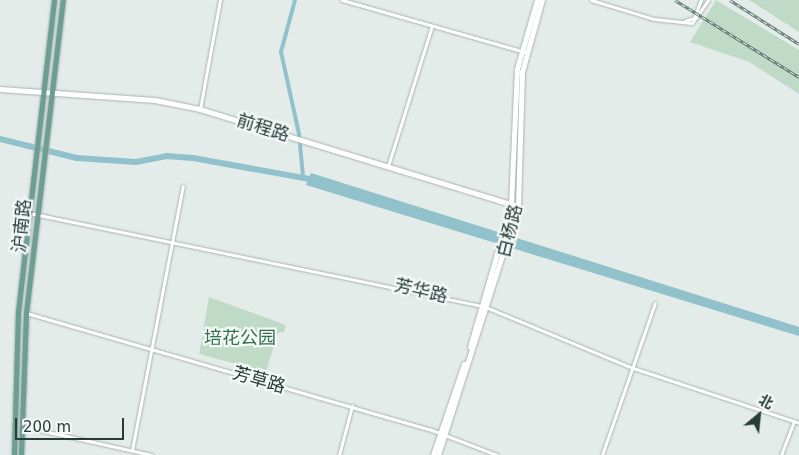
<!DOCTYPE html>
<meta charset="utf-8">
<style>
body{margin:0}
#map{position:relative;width:799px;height:455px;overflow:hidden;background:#e4ece9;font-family:"DejaVu Sans","Noto Sans SC",sans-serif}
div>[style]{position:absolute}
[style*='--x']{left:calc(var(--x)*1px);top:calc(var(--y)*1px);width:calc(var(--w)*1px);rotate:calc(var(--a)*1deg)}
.green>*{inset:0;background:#bfdbc7}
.water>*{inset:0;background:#91c2cc}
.canal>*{height:4px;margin:-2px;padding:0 2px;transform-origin:2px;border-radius:2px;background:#91c2cc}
.river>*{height:6px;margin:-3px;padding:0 3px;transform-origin:3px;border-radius:3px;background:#91c2cc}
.roads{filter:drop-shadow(0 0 1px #a7b4b0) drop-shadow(0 0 1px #a7b4b0)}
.street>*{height:3px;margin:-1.5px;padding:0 1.5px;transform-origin:1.5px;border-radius:1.5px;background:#fff}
.secondary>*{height:4.5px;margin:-2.25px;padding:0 2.25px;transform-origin:2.25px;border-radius:2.25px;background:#fff}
.primary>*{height:5px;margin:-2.5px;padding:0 2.5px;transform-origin:2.5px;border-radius:2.5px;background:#6d9e92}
.rail>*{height:3px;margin-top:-1.5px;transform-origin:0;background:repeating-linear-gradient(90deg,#f4f9f7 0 4px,#607872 0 8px);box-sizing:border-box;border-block:1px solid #607872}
span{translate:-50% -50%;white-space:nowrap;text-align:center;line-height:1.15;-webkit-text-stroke:4.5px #f4f9f7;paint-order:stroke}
.street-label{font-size:18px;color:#253c37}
.park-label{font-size:18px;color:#33704c}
.north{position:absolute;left:734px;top:390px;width:50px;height:50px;-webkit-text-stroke:4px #f4f9f7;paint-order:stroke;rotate:28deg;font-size:14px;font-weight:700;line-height:20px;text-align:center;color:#253c37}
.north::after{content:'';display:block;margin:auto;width:18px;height:22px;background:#253c37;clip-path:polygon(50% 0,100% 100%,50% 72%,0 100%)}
.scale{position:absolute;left:15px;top:418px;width:109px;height:22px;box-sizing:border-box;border:2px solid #253c37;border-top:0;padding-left:6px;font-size:15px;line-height:18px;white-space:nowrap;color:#253c37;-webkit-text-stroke:4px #f4f9f7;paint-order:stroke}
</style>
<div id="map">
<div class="green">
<div style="clip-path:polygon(716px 0,799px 50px,799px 94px,749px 62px,690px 42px)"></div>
<div style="clip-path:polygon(749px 0,799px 0,799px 32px)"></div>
<div style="clip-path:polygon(209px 297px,286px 325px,284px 332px,278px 333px,266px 372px,199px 354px)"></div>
</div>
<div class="water">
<div style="clip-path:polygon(311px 173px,799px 327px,799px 336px,306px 185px)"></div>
</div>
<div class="canal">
<div style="--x:295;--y:0;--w:54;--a:105.1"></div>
<div style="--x:281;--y:52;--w:84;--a:77.6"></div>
<div style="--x:299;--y:134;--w:42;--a:84.6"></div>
</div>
<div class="river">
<div style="--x:0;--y:139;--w:79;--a:13.9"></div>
<div style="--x:77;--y:158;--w:59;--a:3.9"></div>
<div style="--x:136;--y:162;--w:31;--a:-11"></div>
<div style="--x:166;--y:156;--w:27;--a:4"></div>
<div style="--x:193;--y:158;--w:124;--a:10.2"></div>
</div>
<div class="roads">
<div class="street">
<div style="--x:342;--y:0;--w:190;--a:15.9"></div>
<div style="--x:591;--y:0;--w:66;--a:16.8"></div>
<div style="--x:654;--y:19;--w:38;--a:6"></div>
<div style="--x:692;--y:23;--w:28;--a:-55"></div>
<div style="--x:685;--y:21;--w:9;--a:-18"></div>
<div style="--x:694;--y:18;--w:19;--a:-69"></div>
<div style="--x:200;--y:109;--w:111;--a:-79.6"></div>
<div style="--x:388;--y:166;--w:147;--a:-72.6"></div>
<div style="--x:29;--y:213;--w:463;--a:11.6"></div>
<div style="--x:483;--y:306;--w:162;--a:22.5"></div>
<div style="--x:633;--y:368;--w:175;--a:18.3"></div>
<div style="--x:26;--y:313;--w:419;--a:16.1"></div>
<div style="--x:429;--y:429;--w:73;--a:20.9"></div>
<div style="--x:21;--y:426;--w:134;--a:12.5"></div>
<div style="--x:132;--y:450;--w:269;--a:-79.1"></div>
<div style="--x:339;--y:455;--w:51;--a:-75.1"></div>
<div style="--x:602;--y:455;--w:161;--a:-70.8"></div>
<div style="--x:781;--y:455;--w:36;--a:-69"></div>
</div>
<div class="secondary">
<div style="--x:0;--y:89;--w:155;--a:4.1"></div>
<div style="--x:155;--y:100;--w:46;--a:11.3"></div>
<div style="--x:200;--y:109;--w:332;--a:17"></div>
<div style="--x:470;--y:347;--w:148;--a:-73.9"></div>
<div style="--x:511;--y:205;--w:136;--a:-87.5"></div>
<div style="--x:517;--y:69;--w:72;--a:-73.8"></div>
<div style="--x:433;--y:455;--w:96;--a:-71.2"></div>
<div style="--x:438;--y:455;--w:262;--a:-72.2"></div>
<div style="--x:518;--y:206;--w:134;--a:-88.3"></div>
<div style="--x:522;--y:72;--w:75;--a:-74.5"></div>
</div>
<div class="primary">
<div style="--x:14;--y:455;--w:143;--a:-88.4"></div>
<div style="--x:18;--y:312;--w:314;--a:-83.4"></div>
<div style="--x:21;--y:455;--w:142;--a:-88"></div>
<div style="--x:26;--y:313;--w:315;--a:-83.3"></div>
</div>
</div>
<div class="rail">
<div style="--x:675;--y:0;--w:146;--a:31.8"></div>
<div style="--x:730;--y:0;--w:82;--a:32.5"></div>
</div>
<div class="street-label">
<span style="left:263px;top:128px;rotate:17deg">前程路</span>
<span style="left:22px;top:226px;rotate:-84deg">沪南路</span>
<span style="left:510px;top:231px;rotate:-76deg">白杨路</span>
<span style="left:421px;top:291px;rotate:13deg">芳华路</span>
<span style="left:259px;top:380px;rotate:16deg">芳草路</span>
</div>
<div class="park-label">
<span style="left:240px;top:338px">培花公园</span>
</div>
<div class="north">北</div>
<div class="scale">200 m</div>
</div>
